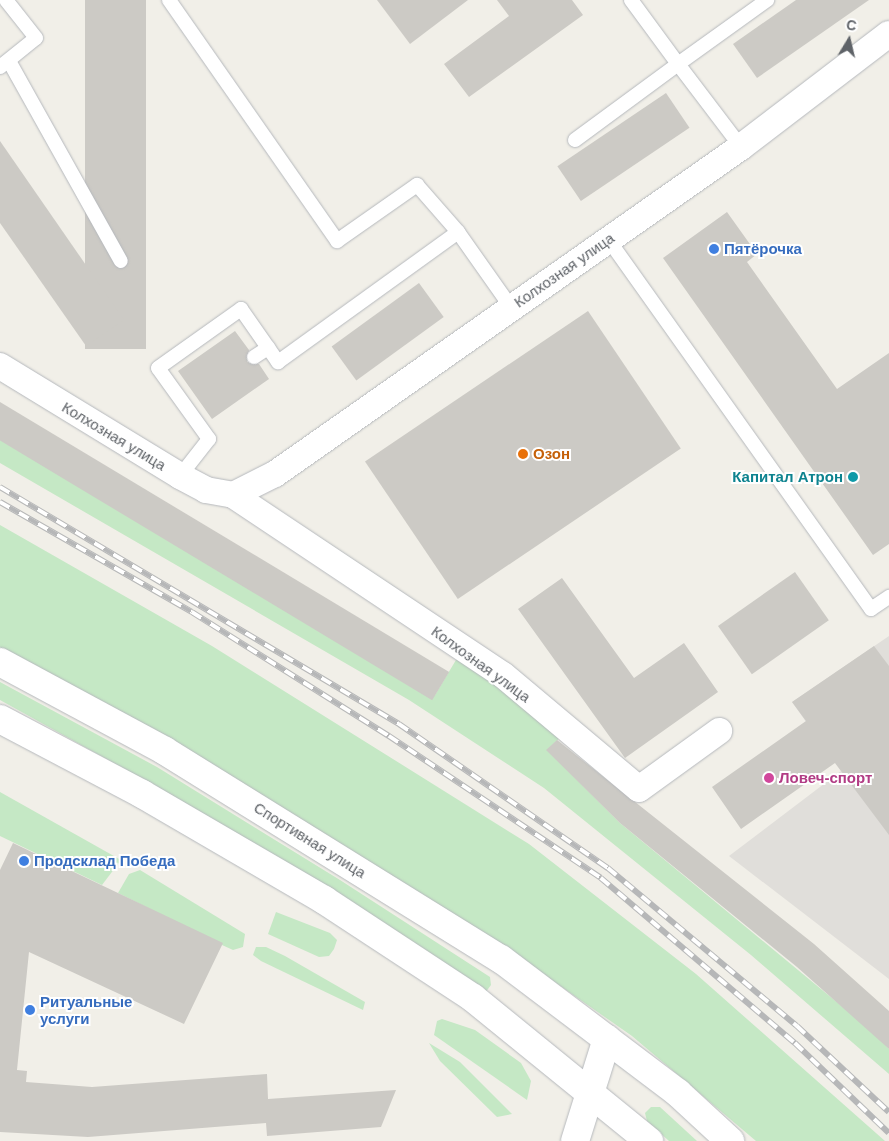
<!DOCTYPE html>
<meta charset="utf-8">
<style>
body{margin:0}
#map{position:relative;width:889px;height:1141px;overflow:hidden;background:#f1efe8;font-family:Arial,sans-serif}
div>[style]{position:absolute}
[style*='--x']{left:calc(var(--x)*1px);top:calc(var(--y)*1px);width:calc(var(--w)*1px);rotate:calc(var(--a)*1deg)}
.industrial>*{inset:0;background:#e0deda}
.green>*{inset:0;background:#c5e8c5}
.building>*{inset:0;background:#cccac5;transform-origin:0 0}
.roads{filter:drop-shadow(0 0 1px #b5b8bc) drop-shadow(0 0 1px #b5b8bc)}
.service>*{height:14px;margin:-7px;padding:0 7px;transform-origin:7px;border-radius:7px;background:#fff}
.minor>*{height:26px;margin:-13px;padding:0 13px;transform-origin:13px;border-radius:13px;background:#fff}
.tertiary>*{height:28px;margin:-14px;padding:0 14px;transform-origin:14px;border-radius:14px;background:#fff}
.secondary>*{height:28px;margin:-14px;padding:0 14px;transform-origin:14px;border-radius:14px;background:#fff}
.rail>*{height:5.5px;margin-top:-2.75px;transform-origin:0;background:repeating-linear-gradient(90deg,#fff 0 11px,#b6b7b8 0 22px);box-sizing:border-box;border-block:1px solid #b6b7b8}
.dots>*{width:14px;height:14px;translate:-50% -50%;box-sizing:border-box;border:2px solid #fff;border-radius:50%}
span{translate:-50% -50%;white-space:nowrap;text-align:center;line-height:1.15;-webkit-text-stroke:4px #fff;paint-order:stroke}
.shop-label{font-size:15px;color:#366cbe;font-weight:700}
.left{translate:0 -50%;text-align:left}
.street-label{font-size:15px;color:#5f6368}
.food-label{font-size:15px;color:#c56008;font-weight:700}
.culture-label{font-size:15px;color:#0d838f;font-weight:700}
.right{translate:-100% -50%;text-align:right}
.hotel-label{font-size:15px;color:#b23c85;font-weight:700}
.north{position:absolute;left:824px;top:15px;width:50px;height:50px;-webkit-text-stroke:4px #fff;paint-order:stroke;rotate:9deg;font-size:14px;font-weight:700;line-height:20px;text-align:center;color:#5f6368}
.north::after{content:'';display:block;margin:auto;width:18px;height:22px;background:#5f6368;clip-path:polygon(50% 0,100% 100%,50% 72%,0 100%)}
</style>
<div id="map">
<div class="industrial">
<div style="clip-path:polygon(889px 636px,889px 979px,729px 856px,841px 771px,792px 702px)"></div>
</div>
<div class="green">
<div style="clip-path:polygon(0 435px,435px 695px,459px 655px,565px 733px,547px 750px,620px 823px,873px 1032px,889px 1049px,889px 1074px,751px 955px,544px 788px,409px 700px,0 463px)"></div>
<div style="clip-path:polygon(0 525px,212px 646px,529px 844px,696px 974px,885px 1141px,756px 1141px,632px 1036px,526px 962px,0 655px)"></div>
<div style="clip-path:polygon(0 682px,157px 767px,340px 880px,490px 977px,491px 985px,485px 993px,146px 781px,0 700px)"></div>
<div style="clip-path:polygon(0 792px,121px 860px,102px 885px,0 836px)"></div>
<div style="clip-path:polygon(140px 870px,245px 934px,243px 947px,233px 950px,222px 945px,118px 893px,129px 874px)"></div>
<div style="clip-path:polygon(276px 912px,330px 933px,337px 940px,334px 949px,329px 956px,319px 957px,268px 934px)"></div>
<div style="clip-path:polygon(256px 947px,266px 947px,285px 956px,365px 1002px,363px 1010px,261px 961px,253px 955px)"></div>
<div style="clip-path:polygon(442px 1019px,475px 1030px,521px 1063px,531px 1081px,527px 1100px,434px 1035px,437px 1021px)"></div>
<div style="clip-path:polygon(429px 1043px,460px 1062px,512px 1114px,497px 1117px,440px 1061px)"></div>
<div style="clip-path:polygon(651px 1107px,660px 1107px,697px 1141px,669px 1141px,647px 1121px,645px 1113px)"></div>
</div>
<div class="building">
<div style="left:85px;top:0;width:61px;height:349px"></div>
<div style="clip-path:polygon(377px 0,468px 0,410px 44px)"></div>
<div style="clip-path:polygon(497px 0,572px 0,583px 15px,469px 97px,444px 64px,509px 16px)"></div>
<div style="clip-path:polygon(796px 0,869px 0,757px 78px,733px 44px)"></div>
<div style="left:666px;top:93px;width:42px;height:131px;rotate:56deg"></div>
<div style="clip-path:polygon(0 141px,124px 320px,86px 346px,0 223px)"></div>
<div style="clip-path:polygon(727px 212px,757px 254px,747px 262px,837px 389px,889px 353px,889px 544px,873px 555px,663px 258px)"></div>
<div style="left:419px;top:283px;width:42px;height:108px;rotate:54deg"></div>
<div style="left:588px;top:311px;width:166px;height:269px;rotate:56deg"></div>
<div style="clip-path:polygon(235px 331px,249px 350px,247px 362px,259px 364px,269px 379px,212px 419px,178px 371px)"></div>
<div style="left:0;top:402px;width:524px;height:33px;rotate:31deg"></div>
<div style="left:795px;top:572px;width:59px;height:94px;rotate:55deg"></div>
<div style="clip-path:polygon(562px 578px,634px 678px,684px 643px,718px 692px,625px 758px,518px 609px)"></div>
<div style="clip-path:polygon(874px 646px,889px 666px,889px 835px,835px 763px,741px 829px,712px 787px,806px 721px,792px 702px)"></div>
<div style="clip-path:polygon(557px 740px,814px 944px,889px 1011px,889px 1049px,797px 967px,620px 823px,546px 750px)"></div>
<div style="clip-path:polygon(13px 843px,223px 943px,184px 1024px,29px 952px,17px 1070px,27px 1071px,26px 1082px,92px 1087px,267px 1074px,268px 1099px,396px 1090px,381px 1127px,267px 1136px,266px 1123px,88px 1137px,0 1132px,0 870px)"></div>
</div>
<div class="roads">
<div class="service">
<div style="--x:169;--y:0;--w:294;--a:55.1"></div>
<div style="--x:337;--y:241;--w:98;--a:-35"></div>
<div style="--x:417;--y:185;--w:62;--a:48.9"></div>
<div style="--x:458;--y:232;--w:92;--a:54.8"></div>
<div style="--x:631;--y:0;--w:79;--a:53.7"></div>
<div style="--x:678;--y:64;--w:110;--a:-35.7"></div>
<div style="--x:9;--y:61;--w:229;--a:60.8"></div>
<div style="--x:0;--y:67;--w:46;--a:-38.9"></div>
<div style="--x:36;--y:38;--w:48;--a:-128.3"></div>
<div style="--x:575;--y:140;--w:128;--a:-36.4"></div>
<div style="--x:678;--y:64;--w:104;--a:52.8"></div>
<div style="--x:608;--y:239;--w:454;--a:54.6"></div>
<div style="--x:871;--y:609;--w:22;--a:-34"></div>
<div style="--x:254;--y:357;--w:17;--a:-33"></div>
<div style="--x:180;--y:476;--w:47;--a:-51.9"></div>
<div style="--x:209;--y:439;--w:87;--a:-125.7"></div>
<div style="--x:158;--y:368;--w:102;--a:-35.4"></div>
<div style="--x:241;--y:309;--w:65;--a:55.1"></div>
<div style="--x:278;--y:362;--w:222;--a:-35.8"></div>
</div>
<div class="minor">
<div style="--x:0;--y:366;--w:211;--a:31.4"></div>
<div style="--x:180;--y:476;--w:30;--a:28"></div>
<div style="--x:206;--y:490;--w:27;--a:10"></div>
<div style="--x:233;--y:495;--w:324;--a:33.7"></div>
<div style="--x:503;--y:675;--w:177;--a:40"></div>
<div style="--x:639;--y:789;--w:99;--a:-35.9"></div>
<div style="--x:233;--y:495;--w:47;--a:-26.6"></div>
<div style="--x:275;--y:474;--w:569;--a:-35.06"></div>
<div style="--x:741;--y:147;--w:186;--a:-37.4"></div>
</div>
<div class="tertiary">
<div style="--x:575;--y:1141;--w:107;--a:-72.6"></div>
</div>
<div class="secondary">
<div style="--x:0;--y:662;--w:187;--a:28.3"></div>
<div style="--x:165;--y:751;--w:395;--a:31.8"></div>
<div style="--x:501;--y:959;--w:222;--a:37.1"></div>
<div style="--x:678;--y:1093;--w:71;--a:42.7"></div>
<div style="--x:0;--y:719;--w:161;--a:27.8"></div>
<div style="--x:142;--y:794;--w:211;--a:30.2"></div>
<div style="--x:324;--y:900;--w:178;--a:33.3"></div>
<div style="--x:473;--y:998;--w:227;--a:39.1"></div>
</div>
</div>
<div class="rail">
<div style="--x:0;--y:487;--w:464;--a:30.7"></div>
<div style="--x:399;--y:724;--w:254;--a:34.6"></div>
<div style="--x:608;--y:868;--w:246;--a:39.9"></div>
<div style="--x:797;--y:1026;--w:126;--a:43.1"></div>
<div style="--x:0;--y:502;--w:221;--a:29.8"></div>
<div style="--x:192;--y:612;--w:233;--a:32.2"></div>
<div style="--x:389;--y:736;--w:255;--a:33.8"></div>
<div style="--x:601;--y:878;--w:255;--a:40.4"></div>
<div style="--x:795;--y:1043;--w:130;--a:43.8"></div>
</div>
<div class="dots">
<div style="left:714px;top:249px;background:#3f7fe0"></div>
<div style="left:523px;top:454px;background:#e8710a"></div>
<div style="left:853px;top:477px;background:#0f9aa8"></div>
<div style="left:769px;top:778px;background:#d1479c"></div>
<div style="left:24px;top:861px;background:#3f7fe0"></div>
<div style="left:30px;top:1010px;background:#3f7fe0"></div>
</div>
<div class="shop-label">
<span class="left" style="left:724px;top:249px">Пятёрочка</span>
<span class="left" style="left:34px;top:861px">Продсклад Победа</span>
<span class="left" style="left:40px;top:1010px">Ритуальные<br>услуги</span>
</div>
<div class="street-label">
<span style="left:564px;top:270px;rotate:-35deg">Колхозная улица</span>
<span style="left:114px;top:436px;rotate:31deg">Колхозная улица</span>
<span style="left:481px;top:664px;rotate:36deg">Колхозная улица</span>
<span style="left:310px;top:840px;rotate:32deg">Спортивная улица</span>
</div>
<div class="food-label">
<span class="left" style="left:533px;top:454px">Озон</span>
</div>
<div class="culture-label">
<span class="right" style="left:843px;top:477px">Капитал Атрон</span>
</div>
<div class="hotel-label">
<span class="left" style="left:779px;top:778px">Ловеч-спорт</span>
</div>
<div class="north">С</div>
</div>
